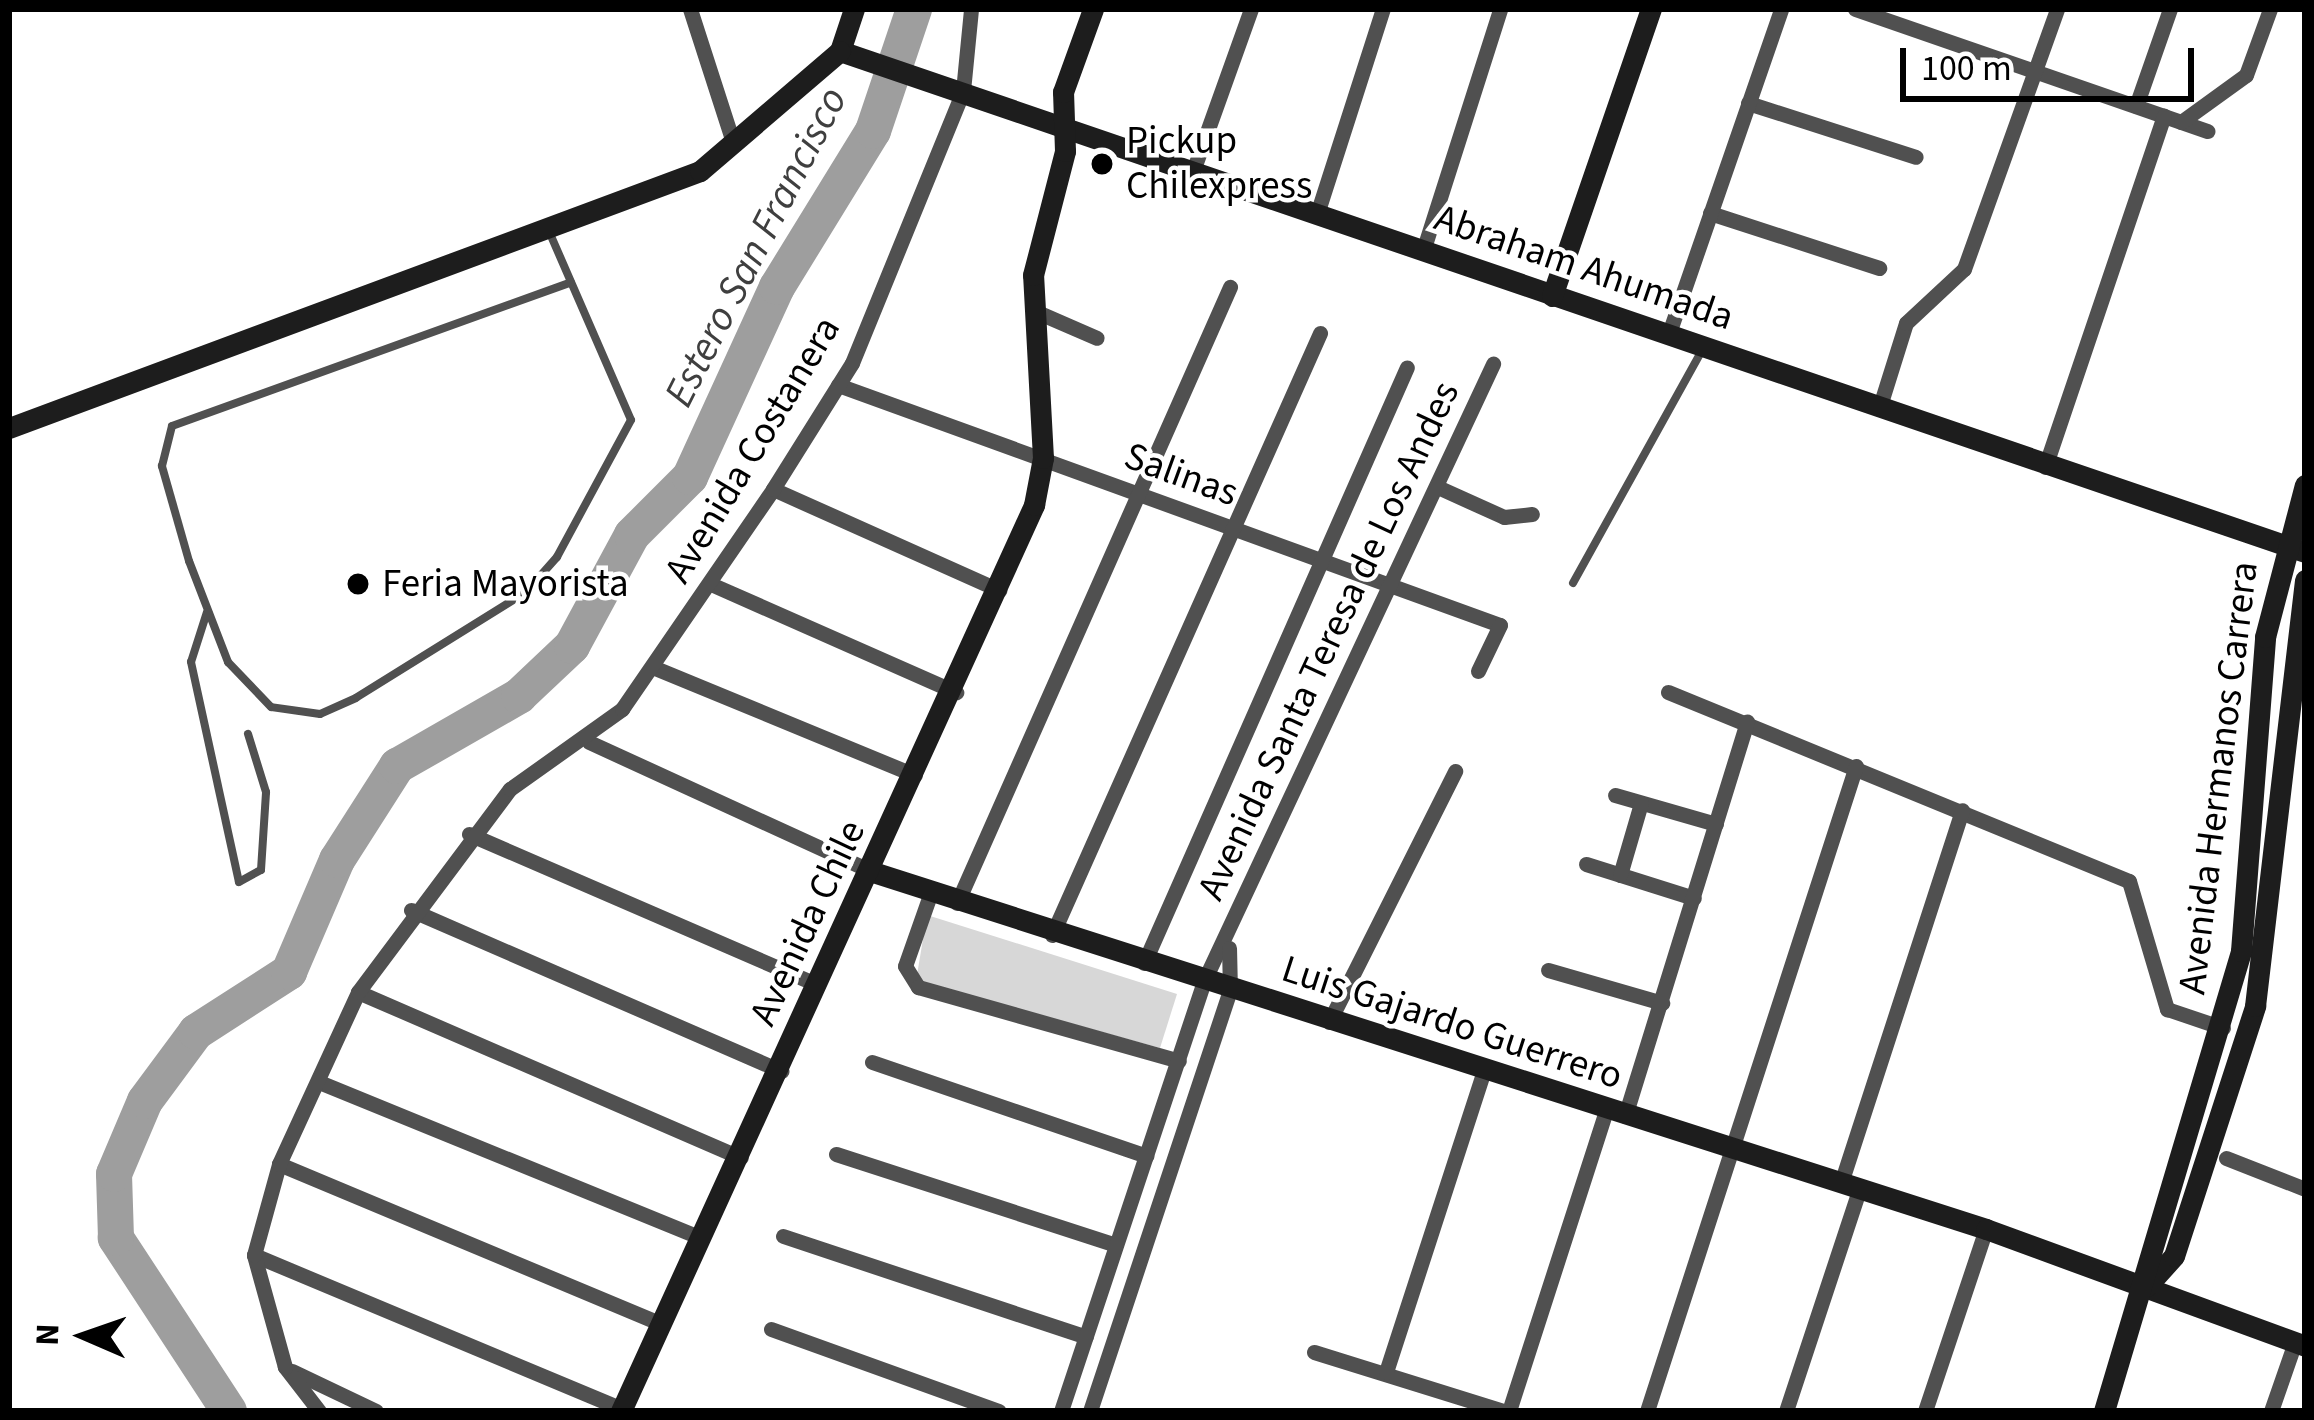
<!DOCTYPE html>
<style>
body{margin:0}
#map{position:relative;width:2314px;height:1420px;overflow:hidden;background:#fff;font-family:"Source Sans 3",sans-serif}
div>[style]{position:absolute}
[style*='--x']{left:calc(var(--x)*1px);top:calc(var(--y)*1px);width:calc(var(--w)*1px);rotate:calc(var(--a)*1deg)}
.green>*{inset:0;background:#d7d7d7}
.river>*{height:36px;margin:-18px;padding:0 18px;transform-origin:18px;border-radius:18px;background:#9e9e9e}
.lane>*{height:8px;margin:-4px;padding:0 4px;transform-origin:4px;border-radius:4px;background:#505050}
.street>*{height:15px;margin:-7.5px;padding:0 7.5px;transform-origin:7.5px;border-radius:7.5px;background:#505050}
.secondary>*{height:21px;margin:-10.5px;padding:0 10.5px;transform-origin:10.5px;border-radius:10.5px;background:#1d1d1d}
.dots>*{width:33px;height:33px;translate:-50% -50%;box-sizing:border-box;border:6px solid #fff;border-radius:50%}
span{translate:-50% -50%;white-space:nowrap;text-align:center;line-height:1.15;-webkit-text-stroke:9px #fff;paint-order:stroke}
.poi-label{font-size:39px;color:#000}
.left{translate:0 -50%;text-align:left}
.street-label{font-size:39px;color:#000}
.water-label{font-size:42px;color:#3f3f3f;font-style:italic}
.frame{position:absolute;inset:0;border:12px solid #000;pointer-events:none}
.north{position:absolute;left:24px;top:1276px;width:120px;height:120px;-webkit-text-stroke:9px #fff;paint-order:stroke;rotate:272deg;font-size:33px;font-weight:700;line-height:48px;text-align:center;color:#000}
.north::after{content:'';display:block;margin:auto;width:42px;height:54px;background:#000;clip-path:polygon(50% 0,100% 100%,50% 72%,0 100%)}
.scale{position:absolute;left:1900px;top:48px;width:294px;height:54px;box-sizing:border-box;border:6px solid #000;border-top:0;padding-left:15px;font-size:36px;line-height:42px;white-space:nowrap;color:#000;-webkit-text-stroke:9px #fff;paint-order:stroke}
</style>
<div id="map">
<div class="green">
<div style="clip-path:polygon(927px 915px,1177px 994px,1160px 1048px,916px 981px)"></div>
</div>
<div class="river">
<div style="--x:229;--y:1411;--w:207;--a:-123.2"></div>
<div style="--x:116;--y:1238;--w:64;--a:-91.8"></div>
<div style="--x:114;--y:1174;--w:79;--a:-67"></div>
<div style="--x:145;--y:1101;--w:86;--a:-53.5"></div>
<div style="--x:196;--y:1032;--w:111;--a:-32.8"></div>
<div style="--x:289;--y:972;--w:122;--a:-66.8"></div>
<div style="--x:337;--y:860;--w:112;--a:-57.4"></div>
<div style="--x:397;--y:766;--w:141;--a:-29.8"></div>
<div style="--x:519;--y:696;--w:73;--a:-43.3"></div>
<div style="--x:572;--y:646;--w:126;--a:-61.6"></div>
<div style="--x:632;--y:535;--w:82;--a:-45"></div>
<div style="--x:690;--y:477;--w:209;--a:-65.4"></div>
<div style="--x:777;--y:287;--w:183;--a:-58.4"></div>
<div style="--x:873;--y:131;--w:129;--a:-71.4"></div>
</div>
<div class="lane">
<div style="--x:548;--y:229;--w:208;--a:66.5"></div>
<div style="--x:631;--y:420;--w:156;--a:118.4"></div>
<div style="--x:557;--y:557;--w:47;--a:131.5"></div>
<div style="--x:526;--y:592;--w:200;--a:148.1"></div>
<div style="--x:356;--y:698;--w:39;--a:156"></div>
<div style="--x:320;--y:714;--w:49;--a:-171.9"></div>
<div style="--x:271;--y:707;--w:62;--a:-133.7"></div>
<div style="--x:228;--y:662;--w:108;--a:-111.1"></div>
<div style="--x:189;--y:561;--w:99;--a:-105.9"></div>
<div style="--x:162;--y:466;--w:41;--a:-76"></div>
<div style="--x:172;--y:426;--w:424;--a:-19.8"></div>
<div style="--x:1573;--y:583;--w:269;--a:-61"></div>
<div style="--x:207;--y:612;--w:52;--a:107.7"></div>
<div style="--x:191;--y:662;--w:225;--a:77.7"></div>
<div style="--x:239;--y:882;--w:25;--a:-29"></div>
<div style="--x:261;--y:870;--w:78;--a:-86.3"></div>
<div style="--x:266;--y:792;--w:61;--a:-107.2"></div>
</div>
<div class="street">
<div style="--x:690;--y:9;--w:143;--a:72.1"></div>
<div style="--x:1855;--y:9;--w:373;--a:19.1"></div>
<div style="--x:1748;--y:103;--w:176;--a:17.8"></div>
<div style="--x:2136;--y:106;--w:103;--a:-70.7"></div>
<div style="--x:2181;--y:122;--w:80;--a:-35.9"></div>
<div style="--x:2246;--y:75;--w:70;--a:-70"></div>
<div style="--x:1193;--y:171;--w:172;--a:-70.3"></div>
<div style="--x:1710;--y:213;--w:178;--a:18"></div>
<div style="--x:1317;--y:214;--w:215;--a:-72.2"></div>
<div style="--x:1423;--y:251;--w:254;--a:-72.3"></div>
<div style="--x:1037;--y:312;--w:65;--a:23.4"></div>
<div style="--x:1668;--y:336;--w:346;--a:-70.9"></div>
<div style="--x:838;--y:385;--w:704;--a:19.93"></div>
<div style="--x:1500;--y:625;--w:51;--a:115.6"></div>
<div style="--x:1879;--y:409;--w:90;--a:-72.6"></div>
<div style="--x:1906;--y:323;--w:79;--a:-43"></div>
<div style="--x:1964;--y:269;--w:276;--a:-70.3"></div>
<div style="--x:2045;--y:467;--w:371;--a:-71.3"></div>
<div style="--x:773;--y:489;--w:248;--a:24.1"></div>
<div style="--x:1442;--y:489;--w:68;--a:24.3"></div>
<div style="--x:1504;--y:517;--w:28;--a:-6"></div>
<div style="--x:713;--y:585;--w:266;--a:23.8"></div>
<div style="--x:655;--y:668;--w:281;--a:22.4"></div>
<div style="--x:1668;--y:692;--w:498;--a:22.3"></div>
<div style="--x:2129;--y:881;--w:134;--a:73.5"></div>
<div style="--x:2167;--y:1009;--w:59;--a:18.7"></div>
<div style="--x:589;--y:742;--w:312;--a:24.6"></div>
<div style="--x:1615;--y:795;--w:105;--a:16"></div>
<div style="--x:469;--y:834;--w:380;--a:23.4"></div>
<div style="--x:1586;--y:864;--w:113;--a:17.5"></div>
<div style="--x:1620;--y:875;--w:75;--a:-73.7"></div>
<div style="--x:930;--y:895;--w:75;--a:109.4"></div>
<div style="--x:905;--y:966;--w:25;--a:58"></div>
<div style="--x:918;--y:987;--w:271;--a:15.8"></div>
<div style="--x:957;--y:903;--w:674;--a:-66.1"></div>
<div style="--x:411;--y:910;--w:404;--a:23.5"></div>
<div style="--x:1052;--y:935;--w:659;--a:-66"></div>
<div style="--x:1144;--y:963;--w:651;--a:-66.19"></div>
<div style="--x:1548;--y:970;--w:119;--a:16.1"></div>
<div style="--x:358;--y:992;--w:417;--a:23.4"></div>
<div style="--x:1329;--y:1022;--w:281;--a:-63.3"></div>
<div style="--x:872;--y:1062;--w:290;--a:18.9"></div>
<div style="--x:319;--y:1082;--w:408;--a:22.2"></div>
<div style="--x:1625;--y:1116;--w:413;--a:-72.8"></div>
<div style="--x:836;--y:1154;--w:294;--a:18"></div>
<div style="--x:2226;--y:1158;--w:85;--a:21.4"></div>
<div style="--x:279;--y:1164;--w:414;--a:22.7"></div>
<div style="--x:1841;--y:1183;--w:392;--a:-72"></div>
<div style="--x:783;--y:1236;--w:319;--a:18.4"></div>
<div style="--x:254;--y:1255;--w:399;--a:22.7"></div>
<div style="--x:771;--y:1329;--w:242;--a:19.8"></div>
<div style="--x:1314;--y:1352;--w:198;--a:17.3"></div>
<div style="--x:292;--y:1371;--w:93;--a:25.5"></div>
<div style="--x:1386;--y:1372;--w:317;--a:-72"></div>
<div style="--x:319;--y:1411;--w:56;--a:-127.7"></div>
<div style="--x:285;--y:1367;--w:116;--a:-105.5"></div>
<div style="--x:254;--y:1255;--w:94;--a:-74.6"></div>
<div style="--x:279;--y:1164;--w:189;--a:-65.3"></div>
<div style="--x:358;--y:992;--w:254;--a:-53.2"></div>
<div style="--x:510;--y:789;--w:138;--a:-35.5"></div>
<div style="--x:622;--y:709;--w:267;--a:-55.5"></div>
<div style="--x:773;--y:489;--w:149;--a:-57.9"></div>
<div style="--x:852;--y:363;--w:294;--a:-67.8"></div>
<div style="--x:963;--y:91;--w:82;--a:-84.4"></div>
<div style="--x:1061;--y:1411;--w:451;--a:-71.6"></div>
<div style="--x:1203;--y:983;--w:684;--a:-64.9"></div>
<div style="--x:1090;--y:1411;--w:443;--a:-71.6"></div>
<div style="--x:1230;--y:991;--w:43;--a:-91.3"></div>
<div style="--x:1509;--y:1411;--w:316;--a:-72.1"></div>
<div style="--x:1647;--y:1411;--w:678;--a:-72.05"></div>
<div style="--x:1786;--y:1411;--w:233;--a:-71.7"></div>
<div style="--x:1925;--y:1411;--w:192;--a:-71.5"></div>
<div style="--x:2271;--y:1411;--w:73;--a:-70.8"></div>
</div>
<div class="secondary">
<div style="--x:840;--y:51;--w:1548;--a:18.88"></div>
<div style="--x:840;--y:51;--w:44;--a:-71.6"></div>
<div style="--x:1552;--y:296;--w:304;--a:-71"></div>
<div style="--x:9;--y:428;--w:737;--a:-20.4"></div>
<div style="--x:700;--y:171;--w:184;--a:-40.6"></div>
<div style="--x:873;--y:872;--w:1169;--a:17.78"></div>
<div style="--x:1986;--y:1229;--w:340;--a:20.1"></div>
<div style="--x:2147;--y:1286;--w:40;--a:-48"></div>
<div style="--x:2174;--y:1256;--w:263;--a:-72"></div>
<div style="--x:2255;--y:1006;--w:429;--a:-83.3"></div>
<div style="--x:621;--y:1411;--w:996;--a:-65.49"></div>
<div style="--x:1034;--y:505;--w:48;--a:-79.2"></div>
<div style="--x:1043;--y:458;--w:183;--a:-93.1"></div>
<div style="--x:1033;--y:275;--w:128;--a:-75.5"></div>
<div style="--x:1065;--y:151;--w:59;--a:-91.9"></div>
<div style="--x:1063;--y:92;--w:88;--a:-70.1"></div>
<div style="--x:2104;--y:1411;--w:480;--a:-73.4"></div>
<div style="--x:2241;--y:951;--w:315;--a:-85.6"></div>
<div style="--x:2265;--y:637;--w:157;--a:-75.3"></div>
</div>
<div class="dots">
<div style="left:1102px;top:164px;background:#000"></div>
<div style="left:358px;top:584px;background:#000"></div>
</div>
<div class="poi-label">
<span class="left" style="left:1126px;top:164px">Pickup<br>Chilexpress</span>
<span class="left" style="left:382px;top:584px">Feria Mayorista</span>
</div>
<div class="street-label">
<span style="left:1584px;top:268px;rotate:19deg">Abraham Ahumada</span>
<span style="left:753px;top:450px;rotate:-59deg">Avenida Costanera</span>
<span style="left:1181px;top:475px;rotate:20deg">Salinas</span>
<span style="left:1329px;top:641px;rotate:-65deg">Avenida Santa Teresa de Los Andes</span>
<span style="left:2219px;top:778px;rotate:-83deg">Avenida Hermanos Carrera</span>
<span style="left:808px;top:923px;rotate:-65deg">Avenida Chile</span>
<span style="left:1452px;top:1023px;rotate:18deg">Luis Gajardo Guerrero</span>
</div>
<div class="water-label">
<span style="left:756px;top:247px;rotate:-63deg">Estero San Francisco</span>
</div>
<div class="frame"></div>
<div class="north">N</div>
<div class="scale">100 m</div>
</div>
